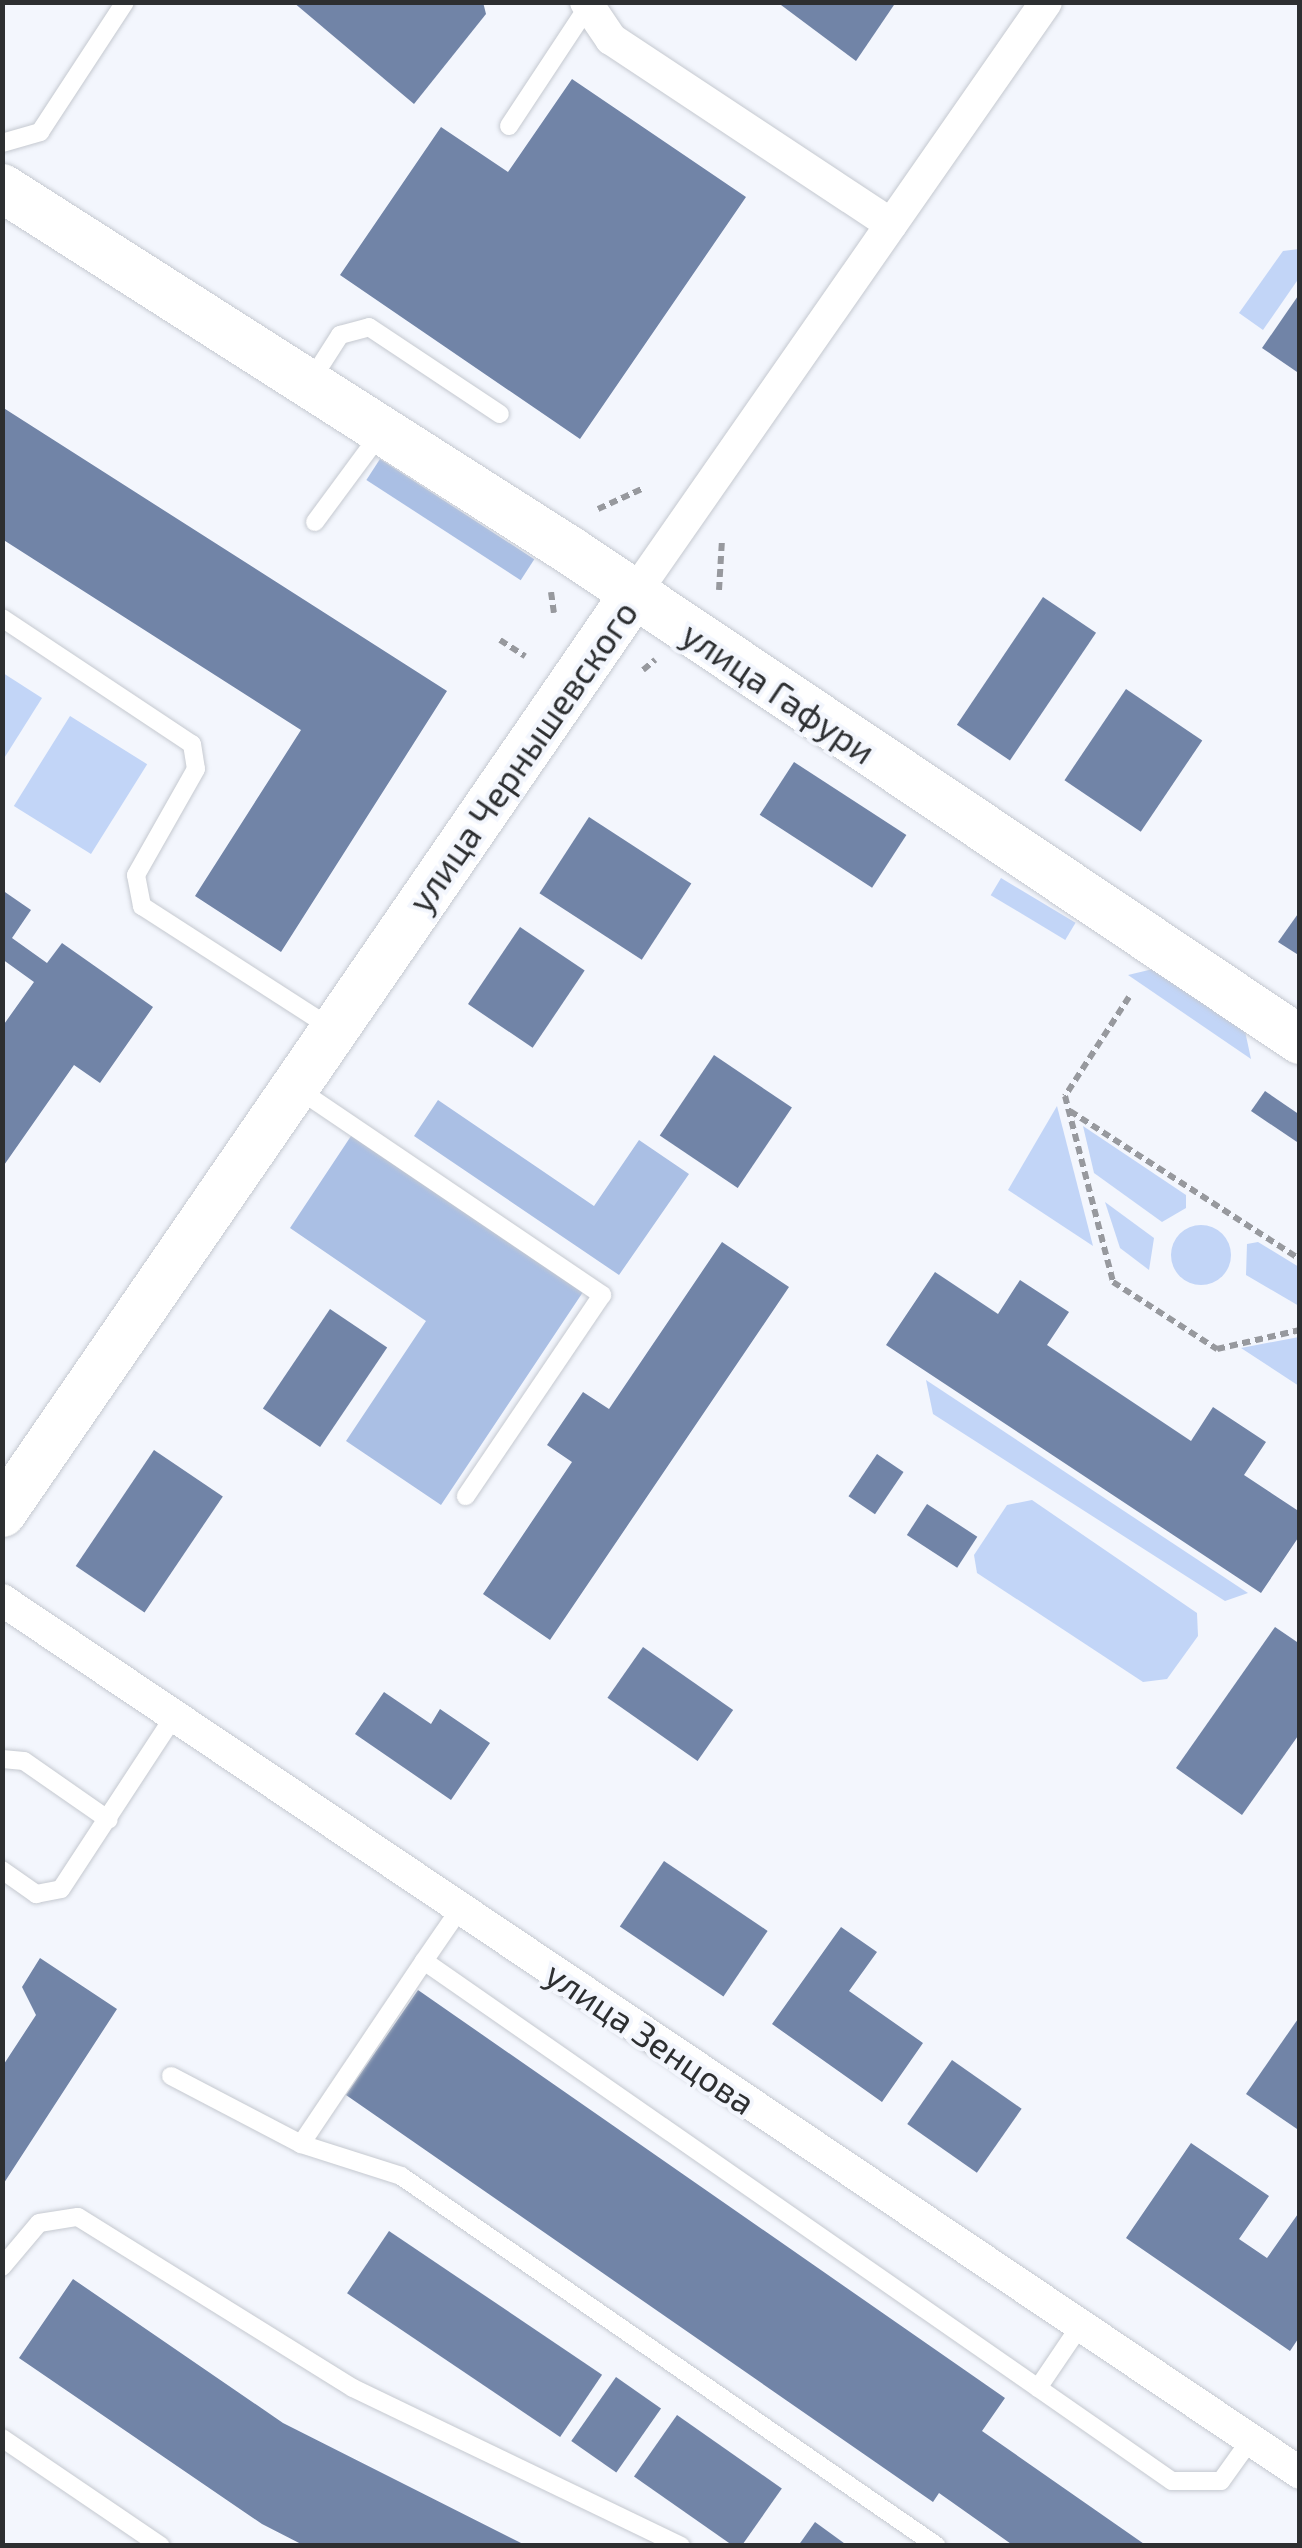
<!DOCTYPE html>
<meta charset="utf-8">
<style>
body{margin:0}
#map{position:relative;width:1302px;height:2548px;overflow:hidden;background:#f3f6fd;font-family:"Exo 2",sans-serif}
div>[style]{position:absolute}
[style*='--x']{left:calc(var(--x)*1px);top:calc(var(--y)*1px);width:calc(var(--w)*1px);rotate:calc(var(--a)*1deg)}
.green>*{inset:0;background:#c2d5f7;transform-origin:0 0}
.round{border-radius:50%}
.forest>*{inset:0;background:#aabfe4;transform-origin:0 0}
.building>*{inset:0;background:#7184a7;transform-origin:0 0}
.path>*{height:6px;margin-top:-3px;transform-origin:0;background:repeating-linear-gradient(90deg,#97999e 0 8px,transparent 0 13px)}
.roads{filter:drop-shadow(0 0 2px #c5c9d0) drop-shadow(0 0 2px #c5c9d0)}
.lane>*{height:18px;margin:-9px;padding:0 9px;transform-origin:9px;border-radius:9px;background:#fff}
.street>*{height:32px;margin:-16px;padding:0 16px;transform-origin:16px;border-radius:16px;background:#fff}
.secondary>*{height:48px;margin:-24px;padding:0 24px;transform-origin:24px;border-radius:24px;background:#fff}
span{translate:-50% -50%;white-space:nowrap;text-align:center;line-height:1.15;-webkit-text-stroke:8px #f3f6fd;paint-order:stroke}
.street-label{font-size:35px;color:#2d2f31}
.frame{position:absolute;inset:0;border:5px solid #2d2f31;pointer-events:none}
</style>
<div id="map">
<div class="green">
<div style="clip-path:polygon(1299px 249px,1299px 278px,1263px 330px,1239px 313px,1283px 251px)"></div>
<div style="clip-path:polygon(3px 673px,42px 698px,3px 760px)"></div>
<div style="left:70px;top:716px;width:91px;height:106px;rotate:32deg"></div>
<div style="left:1001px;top:878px;width:87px;height:20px;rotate:31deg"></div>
<div style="clip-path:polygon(1153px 969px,1245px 1031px,1251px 1059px,1128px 975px)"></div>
<div style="clip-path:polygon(1057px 1106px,1093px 1246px,1008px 1190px)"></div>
<div style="clip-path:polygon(1083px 1126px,1186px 1195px,1186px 1208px,1162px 1222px,1094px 1173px)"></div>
<div style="clip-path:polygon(1105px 1202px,1154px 1238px,1149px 1270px,1120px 1248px)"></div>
<div class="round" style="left:1171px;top:1225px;width:60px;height:60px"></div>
<div style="clip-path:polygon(1258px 1242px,1299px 1267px,1299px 1306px,1246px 1275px,1247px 1244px)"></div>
<div style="clip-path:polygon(1299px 1337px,1299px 1386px,1241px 1348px)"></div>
<div style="clip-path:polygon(926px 1380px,1248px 1593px,1225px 1601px,933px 1414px)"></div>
<div style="clip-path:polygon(1032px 1500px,1197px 1613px,1198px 1636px,1167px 1679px,1143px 1682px,977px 1573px,974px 1555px,1007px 1505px)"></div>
</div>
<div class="forest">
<div style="left:380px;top:459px;width:184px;height:25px;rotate:33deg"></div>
<div style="clip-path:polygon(438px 1100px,594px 1206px,639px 1140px,689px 1174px,619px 1275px,414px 1136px)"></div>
<div style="clip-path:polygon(353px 1133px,585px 1289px,441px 1505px,346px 1441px,426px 1321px,290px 1228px)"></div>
</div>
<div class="building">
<div style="clip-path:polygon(293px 2px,483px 2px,486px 14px,414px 104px)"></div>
<div style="clip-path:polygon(777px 2px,896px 2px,856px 61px)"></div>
<div style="clip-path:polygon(572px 79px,746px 197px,580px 439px,340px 275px,441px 127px,508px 172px)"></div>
<div style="clip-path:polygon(1300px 293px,1300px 374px,1262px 348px)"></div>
<div style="clip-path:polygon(2px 407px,447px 691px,281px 952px,195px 896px,301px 730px,2px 539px)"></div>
<div style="left:1043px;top:597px;width:64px;height:154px;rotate:34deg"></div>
<div style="left:1126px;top:689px;width:92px;height:110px;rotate:34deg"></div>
<div style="left:794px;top:762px;width:134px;height:63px;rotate:33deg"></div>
<div style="left:589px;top:817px;width:122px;height:91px;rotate:33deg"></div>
<div style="clip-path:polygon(2px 890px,31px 910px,12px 938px,47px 963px,62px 943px,153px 1007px,100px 1083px,74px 1065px,2px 1168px,2px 1027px,34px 982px,2px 959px)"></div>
<div style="clip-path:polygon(1300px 911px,1300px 956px,1278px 942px)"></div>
<div style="left:520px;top:927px;width:78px;height:93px;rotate:34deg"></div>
<div style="left:714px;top:1055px;width:94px;height:97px;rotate:34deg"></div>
<div style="clip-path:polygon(1265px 1091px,1300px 1115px,1300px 1144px,1251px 1111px)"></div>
<div style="clip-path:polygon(722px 1242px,789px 1287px,550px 1640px,483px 1594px,572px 1462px,547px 1445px,583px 1392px,609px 1409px)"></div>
<div style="clip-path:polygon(935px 1272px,998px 1314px,1020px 1280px,1069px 1312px,1047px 1345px,1191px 1441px,1213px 1407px,1266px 1442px,1244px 1475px,1300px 1512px,1300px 1535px,1261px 1593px,886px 1345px)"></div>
<div style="left:330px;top:1309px;width:69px;height:120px;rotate:34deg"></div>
<div style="left:154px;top:1450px;width:83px;height:140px;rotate:34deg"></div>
<div style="left:877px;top:1454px;width:32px;height:51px;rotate:34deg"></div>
<div style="left:927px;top:1504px;width:60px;height:37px;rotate:33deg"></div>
<div style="clip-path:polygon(1275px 1627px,1300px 1644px,1300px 1733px,1242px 1815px,1176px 1768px)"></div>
<div style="left:643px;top:1647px;width:110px;height:62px;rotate:35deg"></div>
<div style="clip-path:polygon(384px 1692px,431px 1724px,440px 1709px,490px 1743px,451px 1800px,355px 1734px)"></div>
<div style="left:664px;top:1861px;width:125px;height:79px;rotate:34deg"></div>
<div style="clip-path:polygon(841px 1927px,877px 1952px,849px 1991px,923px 2043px,882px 2102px,772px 2024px)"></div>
<div style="clip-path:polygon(40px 1958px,117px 2009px,2px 2186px,2px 2067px,36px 2015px,22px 1987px)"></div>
<div style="clip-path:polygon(418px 1990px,1005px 2398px,982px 2431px,1147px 2546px,1014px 2546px,939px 2493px,933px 2502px,346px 2095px)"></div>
<div style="clip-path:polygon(1300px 2016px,1300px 2131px,1246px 2094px)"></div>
<div style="left:952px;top:2060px;width:85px;height:78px;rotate:35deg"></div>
<div style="clip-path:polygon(1191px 2143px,1269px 2196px,1239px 2239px,1267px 2258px,1300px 2211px,1300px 2336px,1290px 2351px,1126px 2238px)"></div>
<div style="left:389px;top:2231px;width:257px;height:75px;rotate:34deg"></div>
<div style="clip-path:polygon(73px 2279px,283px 2423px,527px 2546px,305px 2546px,262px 2524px,19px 2358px)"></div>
<div style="left:616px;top:2377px;width:55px;height:78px;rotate:35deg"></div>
<div style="left:677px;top:2415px;width:128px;height:75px;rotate:35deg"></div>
<div style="clip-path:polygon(815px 2522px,848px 2546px,798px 2546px)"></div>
</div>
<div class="path">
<div style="--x:598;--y:509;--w:51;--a:-24.5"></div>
<div style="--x:719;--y:590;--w:50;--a:-86.6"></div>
<div style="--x:551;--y:592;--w:21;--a:82"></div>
<div style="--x:500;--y:640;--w:30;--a:33"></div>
<div style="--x:643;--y:670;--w:16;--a:-40"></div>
<div style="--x:1129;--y:997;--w:118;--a:122.9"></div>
<div style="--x:1065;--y:1096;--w:192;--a:75.5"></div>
<div style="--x:1113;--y:1282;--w:124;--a:32.8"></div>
<div style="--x:1217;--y:1349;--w:85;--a:-12.9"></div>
<div style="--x:1070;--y:1111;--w:274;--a:32.8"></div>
</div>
<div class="roads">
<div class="lane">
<div style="--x:509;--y:126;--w:144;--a:-56.6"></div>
<div style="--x:2;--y:143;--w:40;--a:-16"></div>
<div style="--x:40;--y:132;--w:155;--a:-56.8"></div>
<div style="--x:310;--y:382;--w:56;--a:-57.4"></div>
<div style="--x:340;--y:335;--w:30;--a:-15"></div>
<div style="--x:369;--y:327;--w:157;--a:33.6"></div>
<div style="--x:315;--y:522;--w:113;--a:-53.6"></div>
<div style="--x:2;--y:618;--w:228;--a:33.6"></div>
<div style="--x:192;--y:744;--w:25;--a:81"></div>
<div style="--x:196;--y:769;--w:122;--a:119.5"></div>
<div style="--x:136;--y:875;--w:32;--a:79"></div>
<div style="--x:142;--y:906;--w:225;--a:32.8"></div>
<div style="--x:295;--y:1087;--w:371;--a:34.1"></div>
<div style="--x:602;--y:1295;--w:243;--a:124.1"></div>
<div style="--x:2;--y:1759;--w:22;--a:5"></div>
<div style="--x:24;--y:1761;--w:103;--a:34.8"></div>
<div style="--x:2;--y:1870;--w:42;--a:35.2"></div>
<div style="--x:36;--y:1894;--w:25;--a:-11"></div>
<div style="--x:61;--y:1889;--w:210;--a:-56.8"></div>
<div style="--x:424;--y:1961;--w:62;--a:-55.5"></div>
<div style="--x:171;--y:2076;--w:147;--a:27.6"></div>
<div style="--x:301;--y:2144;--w:220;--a:-56.1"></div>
<div style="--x:424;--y:1961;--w:911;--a:34.81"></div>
<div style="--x:1172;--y:2481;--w:49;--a:0"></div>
<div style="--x:1221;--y:2481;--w:52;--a:-54.5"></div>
<div style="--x:301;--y:2144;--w:105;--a:17.7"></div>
<div style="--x:401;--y:2176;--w:651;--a:34.62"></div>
<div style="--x:2;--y:2267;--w:57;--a:-49.9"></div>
<div style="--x:39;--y:2223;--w:39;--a:-9"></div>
<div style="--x:78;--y:2217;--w:324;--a:31.9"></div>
<div style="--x:353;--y:2388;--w:364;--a:25.7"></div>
<div style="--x:1038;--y:2388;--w:78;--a:-55.9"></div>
<div style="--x:2;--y:2438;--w:192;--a:34.2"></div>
</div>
<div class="street">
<div style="--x:586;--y:2;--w:45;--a:56"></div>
<div style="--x:611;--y:39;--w:336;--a:33.5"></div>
<div style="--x:634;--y:594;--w:721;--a:-55.16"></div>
<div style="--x:2;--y:1600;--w:1564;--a:33.92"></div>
</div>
<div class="secondary">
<div style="--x:2;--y:188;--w:675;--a:32.54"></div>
<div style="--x:571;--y:551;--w:878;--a:33.85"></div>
<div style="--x:2;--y:1513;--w:1115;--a:-55.48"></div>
</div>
</div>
<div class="street-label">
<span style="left:779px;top:692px;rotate:34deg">улица Гафури</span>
<span style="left:522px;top:756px;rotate:-55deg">улица Чернышевского</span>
<span style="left:651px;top:2037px;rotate:34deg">улица Зенцова</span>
</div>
<div class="frame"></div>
</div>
